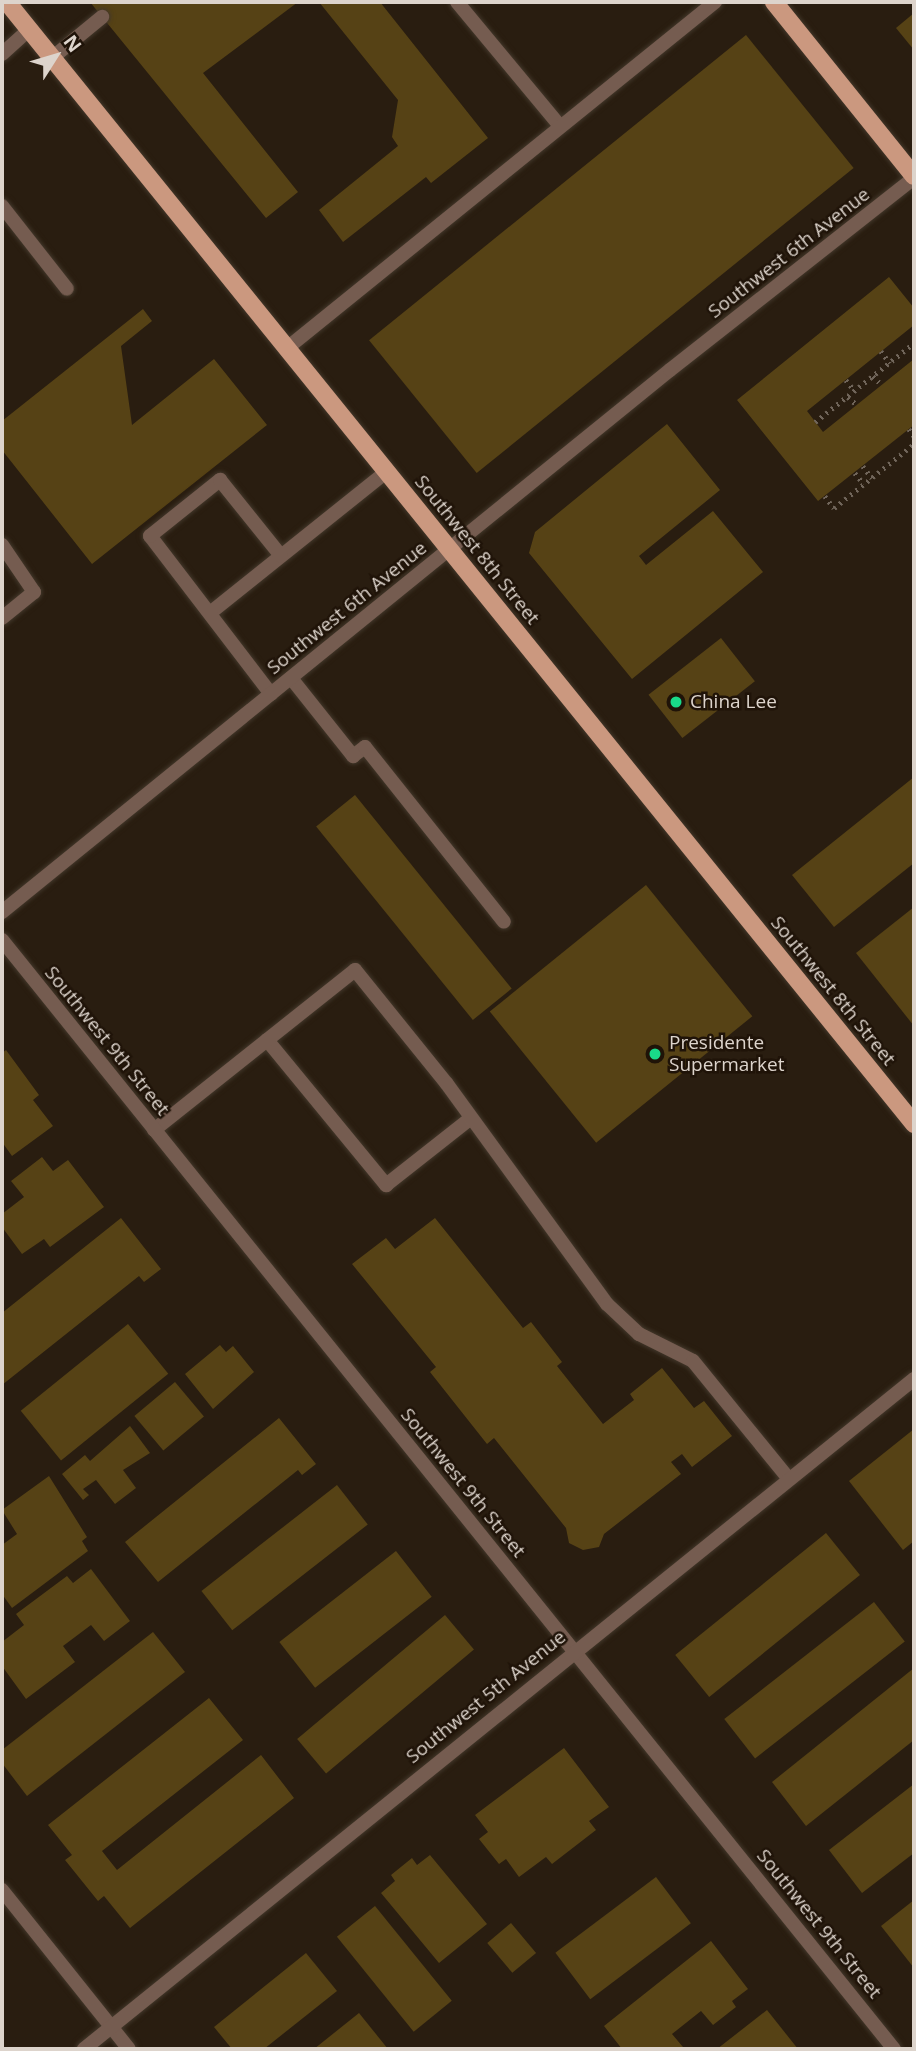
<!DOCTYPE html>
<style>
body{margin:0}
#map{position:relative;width:916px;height:2051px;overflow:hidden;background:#291d10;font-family:"Open Sans",sans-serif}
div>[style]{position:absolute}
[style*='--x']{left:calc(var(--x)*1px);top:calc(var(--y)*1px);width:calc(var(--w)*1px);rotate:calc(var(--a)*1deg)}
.building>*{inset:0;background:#564215;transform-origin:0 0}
.path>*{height:4.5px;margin-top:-2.25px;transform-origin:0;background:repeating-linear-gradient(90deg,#70655a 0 2px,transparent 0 7px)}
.roads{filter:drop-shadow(0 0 2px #42372a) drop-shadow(0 0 2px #42372a)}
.lane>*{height:14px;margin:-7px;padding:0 7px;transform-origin:7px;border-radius:7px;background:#755c50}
.street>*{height:14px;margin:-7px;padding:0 7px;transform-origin:7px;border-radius:7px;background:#755c50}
.primary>*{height:18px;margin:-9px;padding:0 9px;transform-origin:9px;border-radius:9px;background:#cb987f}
.dots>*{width:19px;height:19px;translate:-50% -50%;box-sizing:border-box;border:4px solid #1f1308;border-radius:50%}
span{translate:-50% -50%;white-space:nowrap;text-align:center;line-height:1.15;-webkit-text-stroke:5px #1f1308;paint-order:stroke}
.street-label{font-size:19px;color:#ddd4cc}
.poi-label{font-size:19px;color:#ddd4cc}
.left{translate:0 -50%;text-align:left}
.frame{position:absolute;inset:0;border:4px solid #ddd4cc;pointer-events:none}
.north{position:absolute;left:21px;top:21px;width:70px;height:70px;-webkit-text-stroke:5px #1f1308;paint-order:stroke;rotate:53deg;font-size:19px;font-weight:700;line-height:28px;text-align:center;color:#ddd4cc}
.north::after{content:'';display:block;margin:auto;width:24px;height:32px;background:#ddd4cc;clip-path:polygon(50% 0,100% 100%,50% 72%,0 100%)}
</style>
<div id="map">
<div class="building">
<div style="clip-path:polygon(90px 2px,298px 2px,203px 73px,298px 192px,266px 218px)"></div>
<div style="clip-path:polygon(319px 2px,380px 2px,488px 138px,431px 183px,426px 177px,343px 242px,319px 210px,398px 146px,392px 137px,398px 100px)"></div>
<div style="clip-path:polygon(914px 13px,914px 50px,896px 28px)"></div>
<div style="left:746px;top:35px;width:171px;height:485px;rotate:51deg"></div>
<div style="clip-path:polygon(889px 277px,914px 308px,914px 325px,807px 411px,823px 432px,914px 359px,914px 425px,818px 501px,737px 400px)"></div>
<div style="clip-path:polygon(143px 309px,152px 321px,121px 346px,132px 425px,214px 359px,267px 425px,92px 564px,2px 450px,2px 421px)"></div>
<div style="clip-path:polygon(667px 424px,720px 490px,639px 556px,646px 565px,713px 511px,763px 572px,632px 679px,529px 553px,535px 532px)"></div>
<div style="left:721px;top:638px;width:55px;height:92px;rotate:52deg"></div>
<div style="clip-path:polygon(914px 777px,914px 863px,834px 927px,792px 875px)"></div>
<div style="left:355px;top:795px;width:249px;height:50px;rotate:51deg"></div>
<div style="left:646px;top:885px;width:169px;height:201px;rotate:51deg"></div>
<div style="clip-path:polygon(914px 907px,914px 1026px,856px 953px)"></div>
<div style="clip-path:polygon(6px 1050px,39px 1095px,33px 1100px,53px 1126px,12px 1156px,2px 1142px,2px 1053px)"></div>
<div style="clip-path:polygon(42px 1157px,53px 1171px,68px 1160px,104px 1207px,50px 1247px,44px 1239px,22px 1254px,2px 1227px,2px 1214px,24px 1197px,11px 1181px)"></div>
<div style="clip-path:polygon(121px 1218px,161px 1269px,144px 1282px,139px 1276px,2px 1385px,2px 1313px)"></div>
<div style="clip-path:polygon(435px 1218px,523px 1328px,531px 1322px,562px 1362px,557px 1366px,603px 1424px,634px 1400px,630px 1394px,662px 1368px,694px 1408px,704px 1401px,732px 1436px,692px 1467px,682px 1454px,671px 1462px,681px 1474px,604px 1534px,599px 1547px,583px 1550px,569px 1543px,566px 1528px,494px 1438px,487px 1444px,430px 1372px,436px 1367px,352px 1264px,386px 1238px,395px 1249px)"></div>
<div style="left:128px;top:1324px;width:64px;height:138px;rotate:51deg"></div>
<div style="clip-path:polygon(220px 1345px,226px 1352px,233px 1346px,254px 1372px,213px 1409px,185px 1374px)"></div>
<div style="left:175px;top:1382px;width:45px;height:53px;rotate:50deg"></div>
<div style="clip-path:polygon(279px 1418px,316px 1464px,302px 1475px,298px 1470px,158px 1582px,125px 1542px)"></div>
<div style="clip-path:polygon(130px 1426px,150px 1453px,123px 1470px,136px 1488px,115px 1504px,96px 1480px,83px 1489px,89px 1495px,83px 1500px,62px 1474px,85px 1455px,90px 1461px)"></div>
<div style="clip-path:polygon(914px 1429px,914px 1541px,903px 1550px,849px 1481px)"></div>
<div style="clip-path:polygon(49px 1476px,87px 1537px,82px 1541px,88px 1551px,12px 1608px,2px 1594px,2px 1545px,17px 1534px,2px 1510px)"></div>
<div style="left:337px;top:1485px;width:50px;height:172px;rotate:52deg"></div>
<div style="left:826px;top:1533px;width:54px;height:194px;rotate:51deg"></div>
<div style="left:396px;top:1551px;width:58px;height:148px;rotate:52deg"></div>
<div style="clip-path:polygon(91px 1569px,130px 1621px,104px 1641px,91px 1625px,63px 1646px,75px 1662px,26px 1699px,2px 1666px,2px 1642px,24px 1625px,16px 1614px,67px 1576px,73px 1583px)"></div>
<div style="left:874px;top:1602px;width:50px;height:190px;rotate:52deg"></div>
<div style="left:445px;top:1615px;width:45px;height:193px;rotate:50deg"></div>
<div style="clip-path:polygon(153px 1632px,185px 1672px,27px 1796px,2px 1763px,2px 1750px)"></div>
<div style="clip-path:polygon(914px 1668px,914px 1740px,806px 1826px,772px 1782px)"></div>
<div style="clip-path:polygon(209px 1698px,243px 1740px,102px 1851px,117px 1870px,261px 1755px,294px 1798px,130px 1928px,104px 1896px,98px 1901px,65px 1860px,72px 1855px,48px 1825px)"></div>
<div style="clip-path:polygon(564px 1748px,609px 1807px,589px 1821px,596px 1830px,552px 1864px,546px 1857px,519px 1877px,506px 1859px,499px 1864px,479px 1839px,488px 1832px,475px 1815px)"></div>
<div style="clip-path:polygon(914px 1784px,914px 1853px,862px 1893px,829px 1850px)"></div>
<div style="clip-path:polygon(430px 1855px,487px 1924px,439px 1963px,381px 1893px,395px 1881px,391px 1875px,412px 1858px,417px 1865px)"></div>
<div style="left:656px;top:1877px;width:58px;height:126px;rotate:53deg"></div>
<div style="clip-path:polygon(914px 1900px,914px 1968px,881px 1926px)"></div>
<div style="left:375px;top:1906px;width:122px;height:49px;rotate:51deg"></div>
<div style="left:511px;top:1923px;width:39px;height:31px;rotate:50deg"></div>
<div style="clip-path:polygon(711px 1941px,748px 1989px,732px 2001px,736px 2007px,713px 2025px,701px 2011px,672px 2034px,683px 2047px,679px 2049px,622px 2049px,604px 2026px)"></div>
<div style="clip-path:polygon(306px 1953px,337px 1991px,264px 2049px,232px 2049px,214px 2027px)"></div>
<div style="clip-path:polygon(767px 2010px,798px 2049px,717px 2049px)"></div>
<div style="clip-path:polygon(359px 2013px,388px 2049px,314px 2049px)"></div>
</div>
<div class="path">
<div style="--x:881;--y:351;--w:15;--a:53"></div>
<div style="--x:873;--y:376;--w:13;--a:45"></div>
<div style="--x:846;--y:380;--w:14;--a:51"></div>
<div style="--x:848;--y:397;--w:12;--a:42"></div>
<div style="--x:815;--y:422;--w:127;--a:-38.6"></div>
<div style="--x:909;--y:429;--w:9;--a:54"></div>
<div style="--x:863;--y:466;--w:15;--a:53"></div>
<div style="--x:855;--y:473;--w:14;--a:51"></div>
<div style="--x:825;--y:496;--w:15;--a:53"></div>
<div style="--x:834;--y:508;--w:102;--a:-38.7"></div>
</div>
<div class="roads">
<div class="lane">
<div style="--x:457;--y:2;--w:161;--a:50.3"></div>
<div style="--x:2;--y:54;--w:36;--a:-42"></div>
<div style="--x:52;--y:58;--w:65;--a:-39.4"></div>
<div style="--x:2;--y:206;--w:105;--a:51.9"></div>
<div style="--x:286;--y:349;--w:552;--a:-38.97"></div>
<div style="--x:2;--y:545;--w:57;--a:55.8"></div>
<div style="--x:34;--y:592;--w:41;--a:140.9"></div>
<div style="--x:210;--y:613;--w:226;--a:-38.7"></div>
<div style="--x:291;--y:678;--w:100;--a:51.5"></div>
<div style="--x:353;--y:756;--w:15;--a:-37"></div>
<div style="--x:365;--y:747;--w:223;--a:51.5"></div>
<div style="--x:271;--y:694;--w:199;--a:-127.4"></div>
<div style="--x:150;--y:536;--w:90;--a:-38.7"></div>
<div style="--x:220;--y:480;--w:97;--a:51.2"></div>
<div style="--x:267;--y:1040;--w:188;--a:50.6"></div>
<div style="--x:386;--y:1185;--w:107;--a:-38.2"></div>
<div style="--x:154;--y:1130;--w:257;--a:-38.5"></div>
<div style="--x:355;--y:970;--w:146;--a:51.1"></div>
<div style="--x:447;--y:1084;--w:272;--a:54"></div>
<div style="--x:607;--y:1304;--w:44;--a:43.2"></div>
<div style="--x:639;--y:1334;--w:60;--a:26.6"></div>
<div style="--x:693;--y:1361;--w:152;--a:50.9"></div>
</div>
<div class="street">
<div style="--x:2;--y:912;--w:860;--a:-39.06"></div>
<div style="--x:670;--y:370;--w:310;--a:-38.2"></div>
<div style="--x:2;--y:940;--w:1423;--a:51.19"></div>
<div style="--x:2;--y:1890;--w:203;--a:51.4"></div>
<div style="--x:84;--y:2049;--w:1067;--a:-38.91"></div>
</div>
<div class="primary">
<div style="--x:7;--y:2;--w:1443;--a:51.05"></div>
<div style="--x:774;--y:2;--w:223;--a:51.2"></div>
</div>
</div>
<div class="dots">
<div style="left:676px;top:702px;background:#19d989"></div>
<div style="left:655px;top:1054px;background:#19d989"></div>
</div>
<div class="street-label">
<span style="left:789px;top:253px;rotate:-38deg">Southwest 6th Avenue</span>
<span style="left:477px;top:550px;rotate:51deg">Southwest 8th Street</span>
<span style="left:347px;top:608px;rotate:-39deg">Southwest 6th Avenue</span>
<span style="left:833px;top:991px;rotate:51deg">Southwest 8th Street</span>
<span style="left:107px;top:1041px;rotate:51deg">Southwest 9th Street</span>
<span style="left:463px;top:1483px;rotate:51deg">Southwest 9th Street</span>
<span style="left:486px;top:1697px;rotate:-39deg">Southwest 5th Avenue</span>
<span style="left:819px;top:1924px;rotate:51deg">Southwest 9th Street</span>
</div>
<div class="poi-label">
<span class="left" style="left:690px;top:702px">China Lee</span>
<span class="left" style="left:669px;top:1054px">Presidente<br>Supermarket</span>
</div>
<div class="frame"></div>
<div class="north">N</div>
</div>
